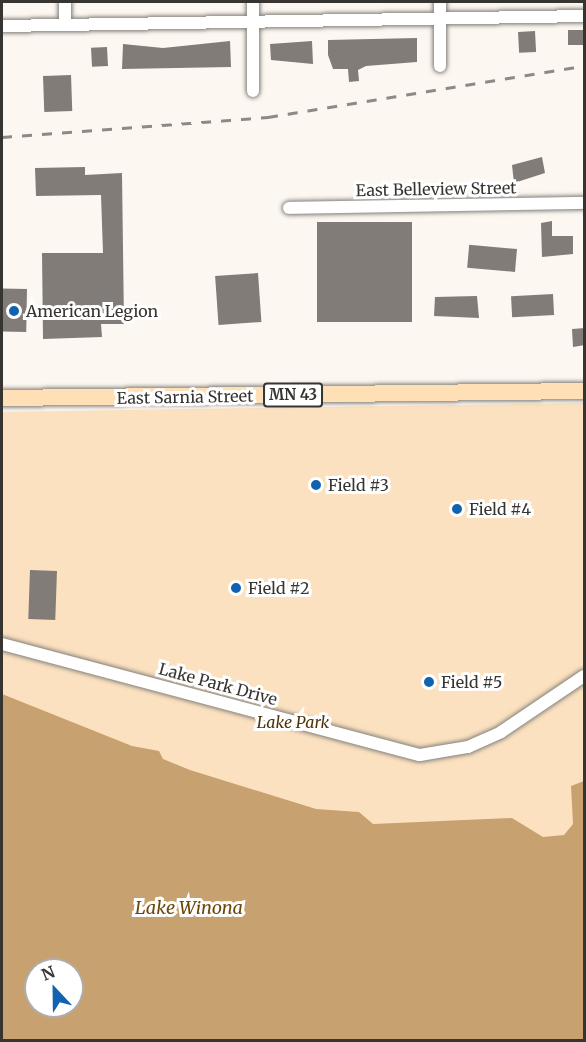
<!DOCTYPE html>
<style>
body{margin:0}
#map{position:relative;width:586px;height:1042px;overflow:hidden;background:#fcf7f1;font-family:Merriweather,serif}
div>[style]{position:absolute}
[style*='--x']{left:calc(var(--x)*1px);top:calc(var(--y)*1px);width:calc(var(--w)*1px);rotate:calc(var(--a)*1deg)}
.green>*{inset:0;background:#fbe1c0}
.water>*{inset:0;background:#c8a170}
.building>*{inset:0;background:#817c77;transform-origin:0 0}
.roads{filter:drop-shadow(0 0 2px #85817b) drop-shadow(0 0 2px #85817b)}
.minor>*{height:12px;margin:-6px;padding:0 6px;transform-origin:6px;border-radius:6px;background:#fff}
.major>*{height:16px;margin:-8px;padding:0 8px;transform-origin:8px;border-radius:8px;background:#fedfb6}
.rail>*{height:3px;margin-top:-1.5px;transform-origin:0;background:repeating-linear-gradient(90deg,#8d8985 0 10px,transparent 0 20px)}
.dots>*{width:16px;height:16px;translate:-50% -50%;box-sizing:border-box;border:3px solid #fff;border-radius:50%}
span{translate:-50% -50%;white-space:nowrap;text-align:center;line-height:1.15;-webkit-text-stroke:6px #fff;paint-order:stroke}
.shield-label span{padding:2px 4px;background:#fff;border:2px solid;border-radius:4px;-webkit-text-stroke-width:0}
.shield-label{font-size:15px;color:#373532;font-weight:700}
.street-label{font-size:16px;color:#373532}
.poi-label{font-size:16px;color:#373532}
.left{translate:0 -50%;text-align:left}
.park-label{font-size:16px;color:#4e330a;font-style:italic}
.water-label{font-size:18px;color:#6c4607;font-style:italic}
.frame{position:absolute;inset:0;border:3px solid #373532;pointer-events:none}
.north{position:absolute;left:24px;top:958px;width:60px;height:60px;box-sizing:border-box;background:#fff;border:2px solid #afaead;border-radius:50%;rotate:338deg;font-size:16px;font-weight:700;line-height:24px;text-align:center;color:#373532}
.north::after{content:'';display:block;margin:auto;width:21px;height:27px;background:#1063b1;clip-path:polygon(50% 0,100% 100%,50% 72%,0 100%)}
</style>
<div id="map">
<div class="green">
<div style="clip-path:polygon(evenodd,584px 403px,584px 1040px,2px 1040px,2px 412px,584px 403px,36px 970px,72px 970px,72px 1006px,36px 1006px,36px 970px)"></div>
</div>
<div class="water">
<div style="clip-path:polygon(evenodd,2px 694px,132px 746px,159px 751px,163px 759px,190px 770px,316px 809px,359px 812px,373px 824px,512px 818px,543px 837px,564px 835px,573px 824px,571px 786px,584px 781px,584px 1040px,2px 1040px,2px 694px,36px 970px,72px 970px,72px 1006px,36px 1006px,36px 970px)"></div>
</div>
<div class="building">
<div style="left:585px;top:30px;width:15px;height:17px;rotate:90deg"></div>
<div style="left:535px;top:31px;width:21px;height:17px;rotate:87deg"></div>
<div style="clip-path:polygon(417px 38px,417px 62px,366px 66px,358px 70px,359px 81px,349px 82px,348px 69px,333px 69px,328px 55px,328px 40px)"></div>
<div style="clip-path:polygon(230px 41px,231px 67px,122px 69px,123px 44px,163px 48px)"></div>
<div style="clip-path:polygon(312px 41px,313px 64px,271px 60px,270px 44px)"></div>
<div style="left:107px;top:47px;width:19px;height:16px;rotate:87deg"></div>
<div style="left:71px;top:75px;width:36px;height:28px;rotate:88deg"></div>
<div style="clip-path:polygon(542px 157px,545px 173px,514px 183px,512px 165px)"></div>
<div style="clip-path:polygon(85px 167px,85px 175px,122px 173px,124px 324px,101px 324px,102px 337px,43px 339px,42px 253px,103px 253px,101px 195px,36px 196px,35px 168px)"></div>
<div style="clip-path:polygon(552px 221px,552px 236px,573px 236px,573px 254px,542px 257px,541px 223px)"></div>
<div style="left:317px;top:222px;width:95px;height:100px"></div>
<div style="left:517px;top:249px;width:23px;height:48px;rotate:95deg"></div>
<div style="left:258px;top:273px;width:49px;height:43px;rotate:86deg"></div>
<div style="left:27px;top:289px;width:43px;height:25px;rotate:91deg"></div>
<div style="left:553px;top:294px;width:21px;height:42px;rotate:87deg"></div>
<div style="clip-path:polygon(477px 296px,479px 318px,434px 316px,435px 297px)"></div>
<div style="clip-path:polygon(585px 328px,585px 345px,573px 347px,572px 329px)"></div>
<div style="left:30px;top:570px;width:27px;height:49px;rotate:2deg"></div>
</div>
<div class="roads">
<div class="minor">
<div style="--x:65;--y:2;--w:22;--a:90"></div>
<div style="--x:253;--y:2;--w:89;--a:90"></div>
<div style="--x:440;--y:2;--w:64;--a:90"></div>
<div style="--x:2;--y:26;--w:582;--a:-0.98"></div>
<div style="--x:289;--y:208;--w:295;--a:-1"></div>
<div style="--x:2;--y:644;--w:432;--a:14.9"></div>
<div style="--x:420;--y:755;--w:49;--a:-9.5"></div>
<div style="--x:468;--y:747;--w:36;--a:-24"></div>
<div style="--x:501;--y:732;--w:100;--a:-34"></div>
</div>
<div class="major">
<div style="--x:2;--y:398;--w:582;--a:-0.69"></div>
</div>
</div>
<div class="rail">
<div style="--x:2;--y:137;--w:267;--a:-4.3"></div>
<div style="--x:268;--y:117;--w:320;--a:-9.2"></div>
</div>
<div class="dots">
<div style="left:14px;top:311px;background:#1063b1"></div>
<div style="left:316px;top:485px;background:#1063b1"></div>
<div style="left:457px;top:509px;background:#1063b1"></div>
<div style="left:236px;top:588px;background:#1063b1"></div>
<div style="left:429px;top:682px;background:#1063b1"></div>
</div>
<div class="shield-label">
<span style="left:293px;top:395px">MN 43</span>
</div>
<div class="street-label">
<span style="left:436px;top:189px;rotate:-1deg">East Belleview Street</span>
<span style="left:185px;top:397px;rotate:-1deg">East Sarnia Street</span>
<span style="left:218px;top:684px;rotate:15deg">Lake Park Drive</span>
</div>
<div class="poi-label">
<span class="left" style="left:26px;top:311px">American Legion</span>
<span class="left" style="left:328px;top:485px">Field #3</span>
<span class="left" style="left:469px;top:509px">Field #4</span>
<span class="left" style="left:248px;top:588px">Field #2</span>
<span class="left" style="left:441px;top:682px">Field #5</span>
</div>
<div class="park-label">
<span style="left:293px;top:722px">Lake Park</span>
</div>
<div class="water-label">
<span style="left:189px;top:908px">Lake Winona</span>
</div>
<div class="frame"></div>
<div class="north">N</div>
</div>
